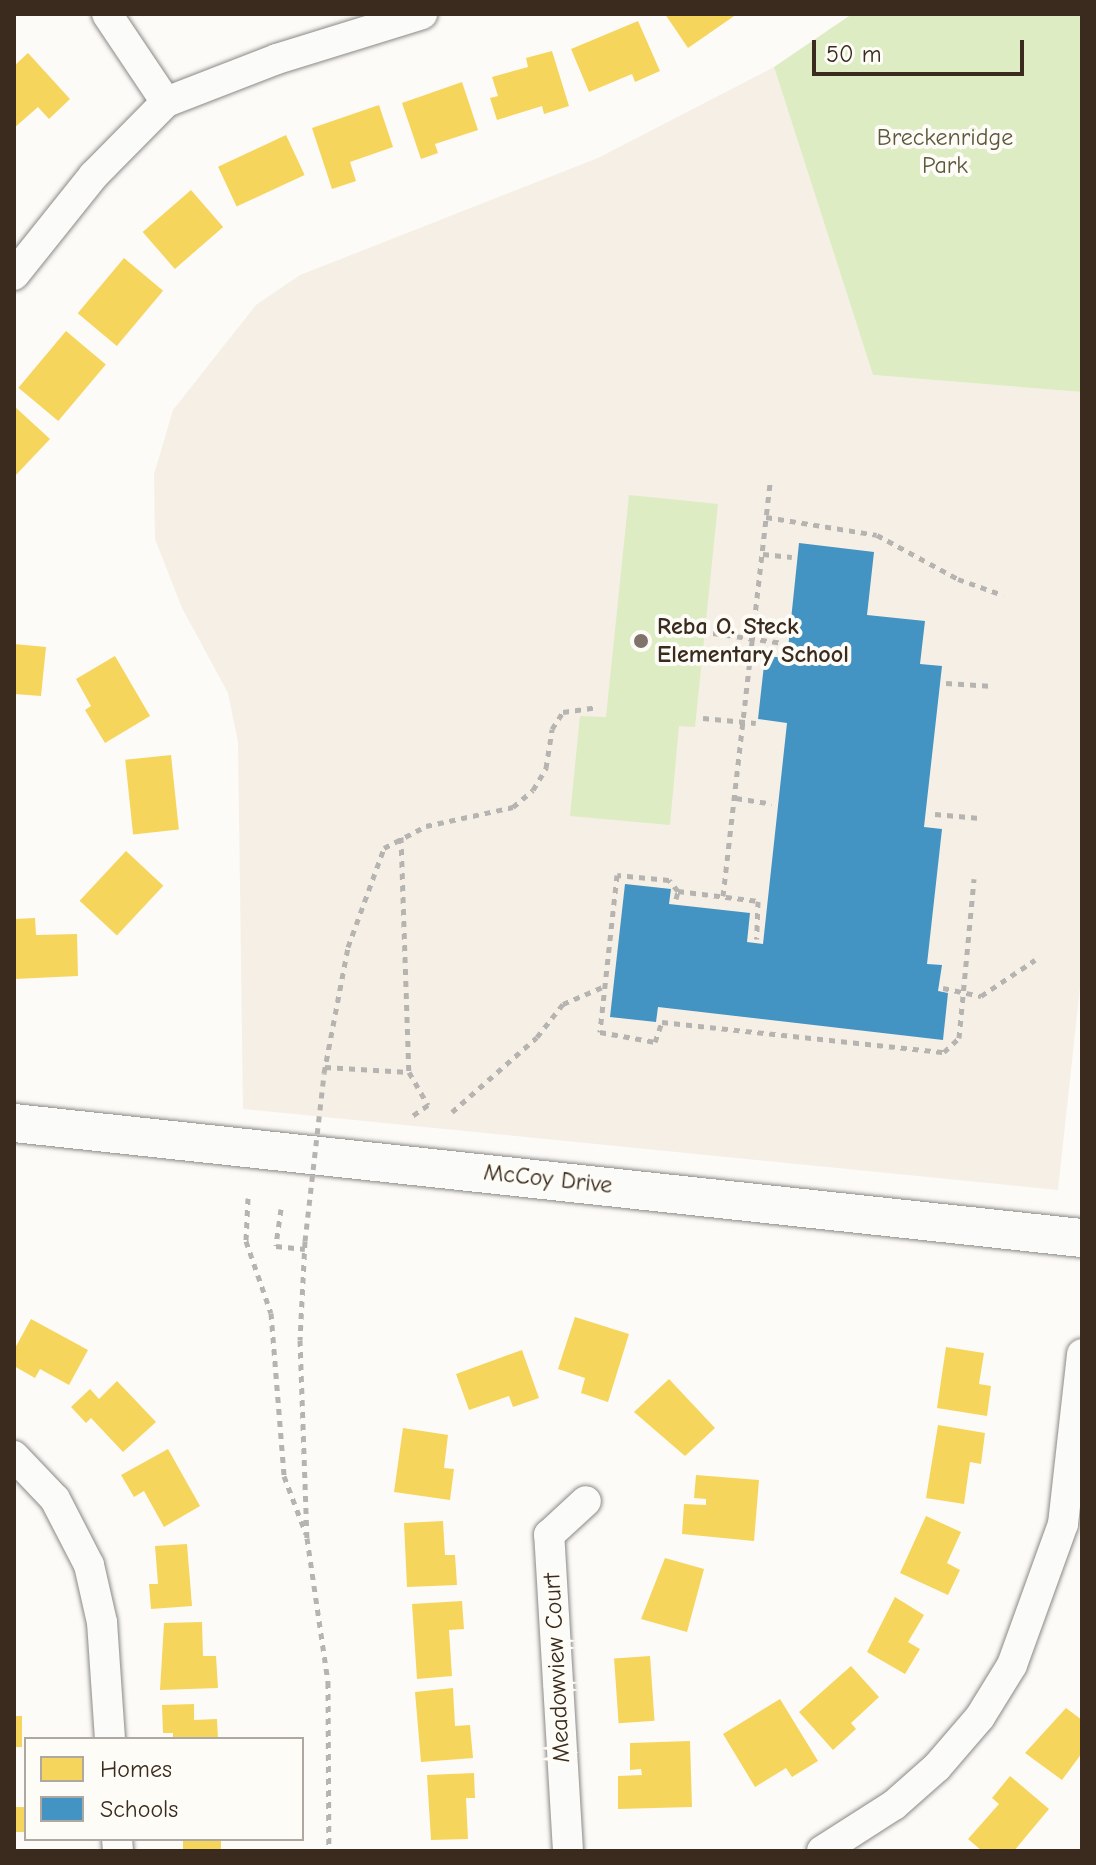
<!DOCTYPE html>
<style>
body{margin:0}
#map{position:relative;width:1096px;height:1865px;overflow:hidden;background:#fcfbf8;font-family:"Comic Neue",sans-serif}
div>[style]{position:absolute}
[style*='--x']{left:calc(var(--x)*1px);top:calc(var(--y)*1px);width:calc(var(--w)*1px);rotate:calc(var(--a)*1deg)}
.built>*{inset:0;background:#f6efe5}
.green>*{inset:0;background:#ddecc3}
.homes>*{inset:0;background:#f6d55c;transform-origin:0 0}
.schools>*{inset:0;background:#4393c3}
.path>*{height:5px;margin-top:-2.5px;transform-origin:0;background:repeating-linear-gradient(90deg,#b6b4b1 0 6px,transparent 0 12px)}
.roads{filter:drop-shadow(0 0 2px #8d8985) drop-shadow(0 0 2px #8d8985)}
.minor>*{height:30px;margin:-15px;padding:0 15px;transform-origin:15px;border-radius:15px;background:#fbfbf9}
.tertiary>*{height:38px;margin:-19px;padding:0 19px;transform-origin:19px;border-radius:19px;background:#fbfbf9}
.path-bridge>*{height:5px;margin-top:-2.5px;transform-origin:0;background:repeating-linear-gradient(90deg,#b6b4b1 0 6px,transparent 0 12px)}
.dots>*{width:22px;height:22px;translate:-50% -50%;box-sizing:border-box;border:4px solid #fdfcf7;border-radius:50%}
span{translate:-50% -50%;white-space:nowrap;text-align:center;line-height:1.15;-webkit-text-stroke:8px #fdfcf7;paint-order:stroke}
.park-label{font-size:24px;color:#5d583c}
.poi-label{font-size:24px;color:#3b2a1e;font-weight:700}
.left{translate:0 -50%;text-align:left}
.street-label{font-size:24px;color:#3b2a1e}
.frame{position:absolute;inset:0;border:16px solid #3b2a1e;pointer-events:none}
.legend{position:absolute;left:24px;top:1737px;width:280px;height:104px;box-sizing:border-box;background:#fdfcf7;border:2px solid #afa8a0;margin:0;padding:10px 14px;list-style:none;font-size:24px;color:#3b2a1e}
.legend li{display:flex;align-items:center;gap:16px;height:40px}
.legend b{width:40px;border:2px solid #afa8a0}
.scale{position:absolute;left:812px;top:40px;width:212px;height:36px;box-sizing:border-box;border:4px solid #3b2a1e;border-top:0;padding-left:10px;font-size:24px;line-height:28px;white-space:nowrap;color:#3b2a1e;-webkit-text-stroke:6px #fdfcf7;paint-order:stroke}
</style>
<div id="map">
<div class="built">
<div style="clip-path:polygon(774px 67px,873px 375px,1082px 392px,1082px 969px,1058px 1190px,243px 1109px,238px 742px,228px 693px,182px 608px,155px 539px,154px 474px,173px 410px,256px 305px,300px 275px,598px 158px)"></div>
</div>
<div class="green">
<div style="clip-path:polygon(852px 14px,1082px 14px,1082px 392px,873px 375px,774px 67px)"></div>
<div style="clip-path:polygon(629px 495px,718px 504px,695px 727px,679px 726px,670px 825px,570px 816px,580px 716px,606px 717px)"></div>
</div>
<div class="homes">
<div style="clip-path:polygon(665px 14px,737px 14px,688px 48px)"></div>
<div style="clip-path:polygon(638px 21px,660px 71px,635px 82px,632px 74px,589px 92px,571px 49px)"></div>
<div style="clip-path:polygon(552px 51px,569px 106px,544px 114px,542px 106px,497px 120px,490px 98px,498px 96px,492px 77px,528px 67px,526px 58px)"></div>
<div style="clip-path:polygon(28px 53px,70px 99px,49px 119px,38px 107px,14px 128px,14px 66px)"></div>
<div style="clip-path:polygon(462px 82px,478px 130px,435px 144px,438px 153px,421px 159px,402px 103px)"></div>
<div style="clip-path:polygon(379px 105px,393px 147px,350px 162px,356px 181px,332px 189px,312px 128px)"></div>
<div style="left:286px;top:135px;width:44px;height:75px;rotate:65deg"></div>
<div style="left:191px;top:190px;width:49px;height:64px;rotate:49deg"></div>
<div style="left:124px;top:258px;width:51px;height:72px;rotate:40deg"></div>
<div style="left:66px;top:331px;width:52px;height:74px;rotate:40deg"></div>
<div style="clip-path:polygon(14px 406px,50px 439px,14px 477px)"></div>
<div style="clip-path:polygon(14px 644px,46px 647px,41px 696px,14px 694px)"></div>
<div style="clip-path:polygon(115px 656px,150px 716px,105px 743px,85px 710px,91px 706px,76px 679px)"></div>
<div style="left:171px;top:755px;width:75px;height:46px;rotate:84deg"></div>
<div style="left:126px;top:851px;width:51px;height:68px;rotate:43deg"></div>
<div style="clip-path:polygon(35px 918px,36px 935px,77px 934px,78px 976px,14px 979px,14px 919px)"></div>
<div style="clip-path:polygon(575px 1317px,629px 1334px,608px 1402px,581px 1393px,585px 1378px,558px 1369px)"></div>
<div style="clip-path:polygon(31px 1319px,88px 1350px,69px 1385px,40px 1369px,35px 1378px,14px 1366px,14px 1350px)"></div>
<div style="clip-path:polygon(946px 1347px,984px 1353px,979px 1384px,991px 1386px,987px 1416px,937px 1408px)"></div>
<div style="clip-path:polygon(522px 1350px,539px 1398px,513px 1407px,509px 1396px,469px 1410px,456px 1374px)"></div>
<div style="clip-path:polygon(669px 1379px,715px 1428px,685px 1456px,634px 1412px)"></div>
<div style="clip-path:polygon(117px 1381px,156px 1422px,123px 1452px,91px 1418px,86px 1423px,71px 1407px,90px 1389px,99px 1399px)"></div>
<div style="clip-path:polygon(938px 1425px,985px 1433px,981px 1464px,970px 1462px,964px 1504px,926px 1498px)"></div>
<div style="clip-path:polygon(403px 1428px,448px 1435px,444px 1468px,454px 1469px,450px 1500px,394px 1492px)"></div>
<div style="clip-path:polygon(168px 1449px,200px 1506px,164px 1527px,144px 1491px,134px 1497px,121px 1475px)"></div>
<div style="clip-path:polygon(696px 1475px,759px 1480px,754px 1541px,682px 1534px,684px 1504px,706px 1505px,706px 1499px,694px 1498px)"></div>
<div style="clip-path:polygon(926px 1516px,961px 1532px,947px 1563px,960px 1570px,948px 1595px,900px 1573px)"></div>
<div style="clip-path:polygon(443px 1521px,445px 1555px,455px 1555px,457px 1585px,407px 1587px,404px 1523px)"></div>
<div style="clip-path:polygon(187px 1544px,192px 1606px,151px 1609px,149px 1584px,158px 1584px,155px 1546px)"></div>
<div style="clip-path:polygon(665px 1558px,704px 1569px,687px 1632px,641px 1619px)"></div>
<div style="clip-path:polygon(895px 1597px,924px 1615px,908px 1642px,920px 1649px,905px 1674px,867px 1652px)"></div>
<div style="clip-path:polygon(462px 1601px,464px 1629px,449px 1630px,452px 1676px,417px 1679px,412px 1604px)"></div>
<div style="clip-path:polygon(202px 1622px,203px 1656px,216px 1656px,218px 1688px,160px 1690px,164px 1623px)"></div>
<div style="left:650px;top:1656px;width:65px;height:36px;rotate:86deg"></div>
<div style="clip-path:polygon(851px 1666px,879px 1697px,851px 1723px,856px 1729px,833px 1750px,799px 1712px)"></div>
<div style="clip-path:polygon(453px 1688px,455px 1726px,470px 1725px,473px 1758px,421px 1762px,415px 1692px)"></div>
<div style="clip-path:polygon(780px 1699px,818px 1761px,792px 1777px,786px 1768px,755px 1787px,723px 1734px)"></div>
<div style="clip-path:polygon(194px 1704px,194px 1720px,217px 1719px,218px 1739px,173px 1739px,173px 1733px,163px 1733px,162px 1705px)"></div>
<div style="clip-path:polygon(1066px 1708px,1082px 1720px,1082px 1753px,1062px 1780px,1025px 1753px)"></div>
<div style="left:14px;top:1716px;width:8px;height:31px"></div>
<div style="clip-path:polygon(690px 1741px,692px 1807px,618px 1809px,618px 1776px,642px 1775px,641px 1769px,630px 1770px,630px 1743px)"></div>
<div style="clip-path:polygon(474px 1773px,475px 1798px,466px 1798px,468px 1839px,431px 1840px,427px 1775px)"></div>
<div style="clip-path:polygon(1010px 1776px,1049px 1809px,1014px 1851px,982px 1851px,968px 1839px,999px 1804px,992px 1798px)"></div>
<div style="left:14px;top:1807px;width:12px;height:25px"></div>
<div style="left:183px;top:1839px;width:38px;height:12px"></div>
</div>
<div class="schools">
<div style="clip-path:polygon(799px 543px,874px 552px,867px 615px,925px 621px,920px 664px,942px 666px,924px 827px,942px 829px,927px 964px,942px 965px,938px 991px,948px 993px,943px 1040px,658px 1007px,656px 1022px,610px 1017px,625px 884px,671px 889px,669px 904px,750px 913px,747px 942px,763px 944px,787px 723px,758px 719px,765px 656px,787px 658px)"></div>
</div>
<div class="path">
<div style="--x:766;--y:517;--w:112;--a:9.2"></div>
<div style="--x:877;--y:535;--w:92;--a:28.5"></div>
<div style="--x:958;--y:579;--w:48;--a:19.6"></div>
<div style="--x:763;--y:554;--w:29;--a:6"></div>
<div style="--x:713;--y:633;--w:71;--a:8.1"></div>
<div style="--x:946;--y:683;--w:47;--a:3.7"></div>
<div style="--x:703;--y:718;--w:53;--a:5.4"></div>
<div style="--x:736;--y:798;--w:36;--a:9"></div>
<div style="--x:935;--y:814;--w:45;--a:5.1"></div>
<div style="--x:401;--y:837;--w:235;--a:88.1"></div>
<div style="--x:409;--y:1072;--w:38;--a:60"></div>
<div style="--x:428;--y:1105;--w:21;--a:145"></div>
<div style="--x:678;--y:891;--w:14;--a:-129"></div>
<div style="--x:669;--y:880;--w:52;--a:-174.5"></div>
<div style="--x:617;--y:875;--w:158;--a:96.2"></div>
<div style="--x:600;--y:1032;--w:56;--a:10.3"></div>
<div style="--x:655;--y:1042;--w:21;--a:-71"></div>
<div style="--x:662;--y:1022;--w:284;--a:6.1"></div>
<div style="--x:944;--y:1052;--w:21;--a:-43"></div>
<div style="--x:959;--y:1038;--w:160;--a:-84.6"></div>
<div style="--x:723;--y:896;--w:415;--a:-83.5"></div>
<div style="--x:676;--y:899;--w:8;--a:-76"></div>
<div style="--x:678;--y:891;--w:81;--a:7.1"></div>
<div style="--x:758;--y:901;--w:38;--a:92"></div>
<div style="--x:943;--y:988;--w:39;--a:12"></div>
<div style="--x:981;--y:996;--w:65;--a:-33.7"></div>
<div style="--x:325;--y:1067;--w:84;--a:3.4"></div>
<div style="--x:324;--y:1073;--w:128;--a:-79.2"></div>
<div style="--x:348;--y:947;--w:105;--a:-70"></div>
<div style="--x:384;--y:848;--w:47;--a:-27.6"></div>
<div style="--x:426;--y:826;--w:89;--a:-12.3"></div>
<div style="--x:513;--y:807;--w:26;--a:-40"></div>
<div style="--x:533;--y:790;--w:26;--a:-59"></div>
<div style="--x:546;--y:768;--w:39;--a:-81"></div>
<div style="--x:552;--y:729;--w:20;--a:-57"></div>
<div style="--x:563;--y:712;--w:34;--a:-8"></div>
<div style="--x:452;--y:1112;--w:113;--a:-41.4"></div>
<div style="--x:537;--y:1037;--w:42;--a:-51.8"></div>
<div style="--x:563;--y:1004;--w:46;--a:-23.2"></div>
<div style="--x:248;--y:1198;--w:43;--a:92.7"></div>
<div style="--x:246;--y:1241;--w:76;--a:70.9"></div>
<div style="--x:271;--y:1313;--w:164;--a:85.4"></div>
<div style="--x:284;--y:1476;--w:62;--a:69.2"></div>
<div style="--x:281;--y:1209;--w:37;--a:98"></div>
<div style="--x:276;--y:1246;--w:29;--a:6"></div>
<div style="--x:305;--y:1241;--w:99;--a:92.9"></div>
<div style="--x:300;--y:1340;--w:198;--a:88"></div>
<div style="--x:307;--y:1538;--w:146;--a:81.7"></div>
<div style="--x:328;--y:1682;--w:169;--a:89.7"></div>
</div>
<div class="roads">
<div class="minor">
<div style="--x:107;--y:14;--w:106;--a:56.2"></div>
<div style="--x:14;--y:275;--w:127;--a:-51.4"></div>
<div style="--x:93;--y:176;--w:104;--a:-45.4"></div>
<div style="--x:166;--y:102;--w:119;--a:-21.2"></div>
<div style="--x:277;--y:59;--w:152;--a:-17.2"></div>
<div style="--x:14;--y:1456;--w:59;--a:46.4"></div>
<div style="--x:55;--y:1499;--w:74;--a:62.7"></div>
<div style="--x:89;--y:1565;--w:58;--a:77.2"></div>
<div style="--x:102;--y:1622;--w:117;--a:86.1"></div>
<div style="--x:117;--y:1839;--w:12;--a:85"></div>
<div style="--x:568;--y:1851;--w:317;--a:-93.4"></div>
<div style="--x:549;--y:1535;--w:50;--a:-42.6"></div>
<div style="--x:822;--y:1851;--w:85;--a:-32.6"></div>
<div style="--x:894;--y:1805;--w:57;--a:-41.5"></div>
<div style="--x:937;--y:1767;--w:66;--a:-49.3"></div>
<div style="--x:980;--y:1717;--w:61;--a:-58.4"></div>
<div style="--x:1012;--y:1665;--w:150;--a:-70.1"></div>
<div style="--x:1063;--y:1524;--w:171;--a:-83.6"></div>
</div>
<div class="tertiary">
<div style="--x:14;--y:1123;--w:1074;--a:6.15"></div>
</div>
</div>
<div class="path-bridge">
<div style="--x:305;--y:1241;--w:169;--a:-83.5"></div>
</div>
<div class="dots">
<div style="left:641px;top:641px;background:#7f736a"></div>
</div>
<div class="park-label">
<span style="left:945px;top:152px">Breckenridge<br>Park</span>
</div>
<div class="poi-label">
<span class="left" style="left:657px;top:641px">Reba O. Steck<br>Elementary School</span>
</div>
<div class="street-label">
<span style="left:548px;top:1179px;rotate:6deg">McCoy Drive</span>
<span style="left:557px;top:1668px;rotate:-93deg">Meadowview Court</span>
</div>
<div class="frame"></div>
<ul class="legend">
<li><b style="height:22px;background:#f6d55c"></b>Homes</li>
<li><b style="height:22px;background:#4393c3"></b>Schools</li>
</ul>
<div class="scale">50 m</div>
</div>
